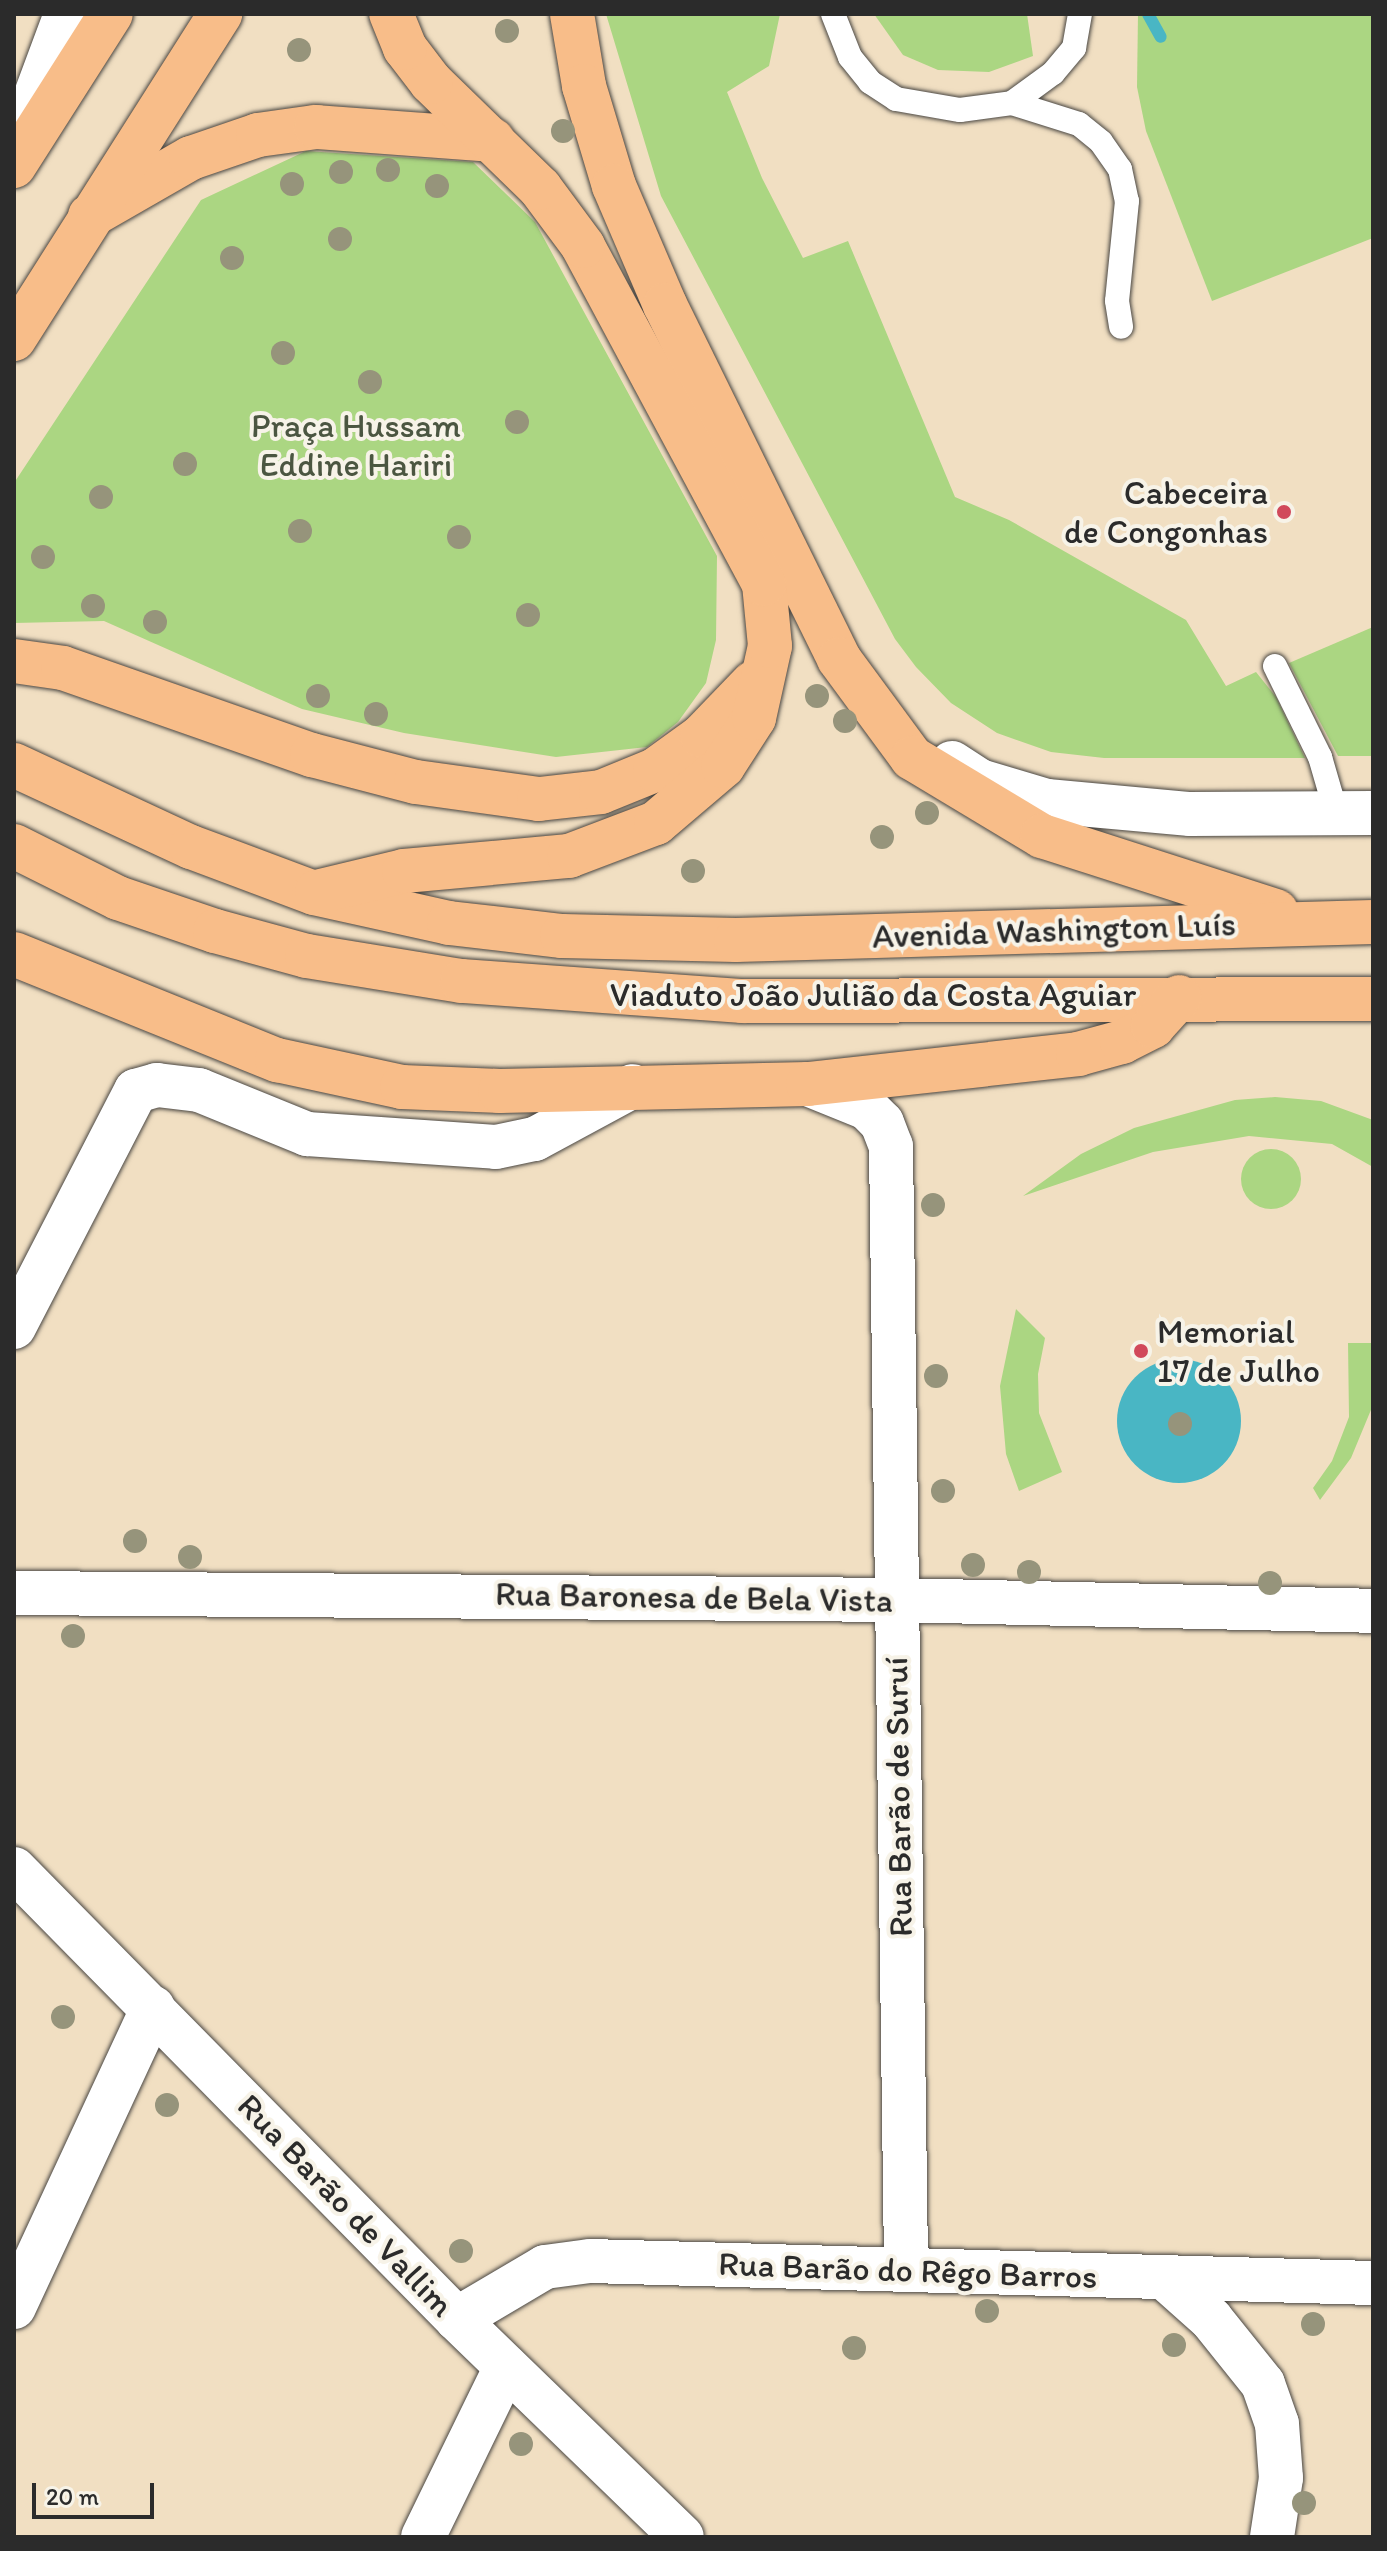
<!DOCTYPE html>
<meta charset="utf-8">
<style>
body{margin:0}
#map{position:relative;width:1387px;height:2551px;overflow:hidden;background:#f1dfc2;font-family:Itim,sans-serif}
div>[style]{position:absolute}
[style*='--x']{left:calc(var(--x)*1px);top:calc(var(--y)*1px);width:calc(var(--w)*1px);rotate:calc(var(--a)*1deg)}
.green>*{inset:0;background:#abd682}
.round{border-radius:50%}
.water>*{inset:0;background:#49b6c4}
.stream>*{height:12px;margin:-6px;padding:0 6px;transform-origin:6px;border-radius:6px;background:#49b6c4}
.roads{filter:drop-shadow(0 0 2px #494642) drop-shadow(0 0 2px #494642)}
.lane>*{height:24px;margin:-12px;padding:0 12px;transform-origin:12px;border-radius:12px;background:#fff}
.street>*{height:44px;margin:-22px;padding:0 22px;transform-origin:22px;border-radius:22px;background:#fff}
.highway>*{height:44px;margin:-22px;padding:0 22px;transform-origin:22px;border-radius:22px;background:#f8bd89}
.trees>*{width:24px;height:24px;margin:-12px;border-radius:50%;background:#96947b}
.dots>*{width:22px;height:22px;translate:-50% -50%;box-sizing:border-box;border:4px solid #f7f3e8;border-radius:50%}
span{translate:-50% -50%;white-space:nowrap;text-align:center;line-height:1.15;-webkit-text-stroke:8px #f7f3e8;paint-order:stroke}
.park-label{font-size:34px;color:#4b5641}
.poi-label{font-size:34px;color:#2b2b2b}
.right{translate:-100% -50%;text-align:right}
.left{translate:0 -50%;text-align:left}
.street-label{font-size:34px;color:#2b2b2b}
.frame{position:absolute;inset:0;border:16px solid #2b2b2b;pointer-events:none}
.scale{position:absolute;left:32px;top:2483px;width:122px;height:36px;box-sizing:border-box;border:4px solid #2b2b2b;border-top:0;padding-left:10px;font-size:24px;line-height:28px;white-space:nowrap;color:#2b2b2b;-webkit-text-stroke:6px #f7f3e8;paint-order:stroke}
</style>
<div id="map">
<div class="green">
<div style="clip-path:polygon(606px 14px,780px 14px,769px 66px,727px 92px,762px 178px,803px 258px,848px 241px,955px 497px,1009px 520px,1186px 620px,1226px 686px,1256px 672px,1276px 697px,1305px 758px,1104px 758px,1051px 752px,997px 733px,951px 703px,916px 667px,895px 639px,661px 196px)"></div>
<div style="clip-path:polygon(874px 14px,1027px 14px,1033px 56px,989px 72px,938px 70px,903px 55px)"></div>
<div style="clip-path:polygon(1138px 14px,1373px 14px,1373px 238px,1212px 301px,1146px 131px,1137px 87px)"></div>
<div style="clip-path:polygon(306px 151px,473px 162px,535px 222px,717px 556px,716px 640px,706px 683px,678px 722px,647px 747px,556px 757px,404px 733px,302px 709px,104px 621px,14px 623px,14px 483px,201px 200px)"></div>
<div style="clip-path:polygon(1373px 627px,1373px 756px,1338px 756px,1289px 663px)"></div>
<div style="clip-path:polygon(1275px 1097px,1321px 1101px,1373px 1120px,1373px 1167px,1332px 1144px,1249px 1136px,1153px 1152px,1023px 1196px,1081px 1154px,1134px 1128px,1235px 1100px)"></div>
<div class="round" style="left:1241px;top:1149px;width:60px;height:60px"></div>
<div style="clip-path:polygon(1016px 1309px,1045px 1338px,1038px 1374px,1039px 1413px,1062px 1472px,1019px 1491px,1006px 1454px,1000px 1386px)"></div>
<div style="clip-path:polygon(1348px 1343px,1373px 1343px,1373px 1405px,1351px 1458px,1320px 1500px,1313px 1488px,1332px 1461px,1349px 1417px)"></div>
</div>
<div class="water">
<div class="round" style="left:1117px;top:1359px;width:124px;height:124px"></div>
</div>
<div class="stream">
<div style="--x:1148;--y:14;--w:26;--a:61"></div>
</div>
<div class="roads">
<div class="lane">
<div style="--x:833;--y:14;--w:46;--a:68.4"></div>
<div style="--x:850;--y:57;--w:32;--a:51"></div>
<div style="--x:870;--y:82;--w:31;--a:33"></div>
<div style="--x:896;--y:99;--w:65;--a:9.8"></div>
<div style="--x:960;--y:110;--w:52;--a:-7.7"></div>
<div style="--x:1012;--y:103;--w:70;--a:17.4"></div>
<div style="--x:1079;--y:124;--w:28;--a:39"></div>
<div style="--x:1101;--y:142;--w:33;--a:55"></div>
<div style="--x:1120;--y:169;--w:33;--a:78"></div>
<div style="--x:1127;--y:201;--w:100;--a:95.7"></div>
<div style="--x:1117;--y:301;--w:26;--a:81"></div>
<div style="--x:1012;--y:103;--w:51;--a:-36.2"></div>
<div style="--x:1053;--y:73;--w:33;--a:-50"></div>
<div style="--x:1074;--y:48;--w:35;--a:-80"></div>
<div style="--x:1275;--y:666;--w:102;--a:63.7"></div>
<div style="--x:1320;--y:757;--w:57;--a:73.8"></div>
</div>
<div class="street">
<div style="--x:21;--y:135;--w:129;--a:-69.6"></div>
<div style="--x:952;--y:763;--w:33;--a:33"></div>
<div style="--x:980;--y:781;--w:70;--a:16.6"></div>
<div style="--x:1047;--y:801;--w:144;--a:5.2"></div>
<div style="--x:1190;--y:814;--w:183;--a:-0.3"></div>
<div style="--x:808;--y:1084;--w:64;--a:22.1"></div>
<div style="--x:867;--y:1108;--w:21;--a:45"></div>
<div style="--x:882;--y:1123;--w:25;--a:69"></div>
<div style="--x:891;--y:1146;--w:1123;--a:89.23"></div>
<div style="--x:14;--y:1327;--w:266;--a:-62.7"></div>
<div style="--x:136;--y:1091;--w:22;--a:-16"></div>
<div style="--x:157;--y:1085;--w:42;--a:6.8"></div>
<div style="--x:199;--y:1090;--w:117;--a:22.2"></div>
<div style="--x:307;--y:1134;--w:189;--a:3.9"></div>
<div style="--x:496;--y:1147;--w:40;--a:-12"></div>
<div style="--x:535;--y:1139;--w:111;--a:-28.4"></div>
<div style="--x:14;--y:1593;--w:882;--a:0.45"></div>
<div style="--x:896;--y:1600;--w:477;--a:1.3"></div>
<div style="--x:14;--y:1869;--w:631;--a:45.45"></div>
<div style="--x:457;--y:2319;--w:313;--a:44.1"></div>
<div style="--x:1165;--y:2278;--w:62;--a:41.7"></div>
<div style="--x:1211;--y:2319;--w:83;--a:51.3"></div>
<div style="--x:1263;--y:2384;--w:42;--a:70.7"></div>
<div style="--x:1277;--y:2424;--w:54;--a:85.8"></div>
<div style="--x:1281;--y:2478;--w:60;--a:98.7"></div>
<div style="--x:14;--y:2307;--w:330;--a:-65.1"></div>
<div style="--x:457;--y:2319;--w:102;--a:-30.6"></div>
<div style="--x:545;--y:2267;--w:45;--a:-7.6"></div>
<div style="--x:590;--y:2261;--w:783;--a:1.61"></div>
<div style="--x:423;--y:2537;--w:189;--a:-64"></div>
</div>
<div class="highway">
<div style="--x:572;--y:14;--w:73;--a:80.5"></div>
<div style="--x:584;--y:86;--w:104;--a:73.3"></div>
<div style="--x:614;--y:186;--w:129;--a:66.8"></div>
<div style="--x:665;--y:305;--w:394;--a:63.8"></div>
<div style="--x:839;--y:659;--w:123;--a:53.6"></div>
<div style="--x:912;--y:758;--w:152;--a:31"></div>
<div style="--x:1042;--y:836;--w:246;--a:17.8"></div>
<div style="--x:14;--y:166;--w:180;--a:-57.5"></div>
<div style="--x:90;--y:216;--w:116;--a:-29.9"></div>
<div style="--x:191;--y:158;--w:71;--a:-18.9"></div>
<div style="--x:258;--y:135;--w:59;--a:-7.9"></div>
<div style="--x:316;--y:127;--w:177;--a:4.2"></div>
<div style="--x:14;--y:339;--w:385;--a:-57.6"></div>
<div style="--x:14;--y:661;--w:49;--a:8.1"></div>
<div style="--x:63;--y:668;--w:264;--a:19.3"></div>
<div style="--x:312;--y:755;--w:107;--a:14.6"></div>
<div style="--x:416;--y:782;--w:124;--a:7.9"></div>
<div style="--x:539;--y:799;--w:62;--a:-6.4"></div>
<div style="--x:601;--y:792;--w:58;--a:-22.2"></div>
<div style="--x:655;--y:770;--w:58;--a:-35.9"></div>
<div style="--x:702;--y:736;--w:74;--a:-46.1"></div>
<div style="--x:14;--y:765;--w:195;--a:24.9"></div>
<div style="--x:191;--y:847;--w:131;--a:20.5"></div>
<div style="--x:314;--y:893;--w:138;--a:12.5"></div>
<div style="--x:449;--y:923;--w:114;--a:6.6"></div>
<div style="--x:562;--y:936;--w:174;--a:1.3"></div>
<div style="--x:736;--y:940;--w:637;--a:-1.62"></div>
<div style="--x:14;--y:846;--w:116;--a:26.6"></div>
<div style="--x:118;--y:898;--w:102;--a:18.8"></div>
<div style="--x:215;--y:931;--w:95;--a:15.2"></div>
<div style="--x:307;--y:956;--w:157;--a:9.2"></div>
<div style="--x:462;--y:981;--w:281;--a:4.1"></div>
<div style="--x:742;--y:1001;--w:631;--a:-0.18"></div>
<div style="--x:317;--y:892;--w:89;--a:-13.6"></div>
<div style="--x:404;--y:871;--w:166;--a:-5.2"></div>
<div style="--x:569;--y:856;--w:93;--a:-20.8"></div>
<div style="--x:656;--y:823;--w:88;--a:-40.4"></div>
<div style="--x:723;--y:766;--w:57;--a:-57.1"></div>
<div style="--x:754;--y:718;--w:74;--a:-77.5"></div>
<div style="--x:770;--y:646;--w:62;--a:-95.5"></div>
<div style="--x:764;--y:584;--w:383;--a:-118.2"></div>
<div style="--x:583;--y:246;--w:72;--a:-126.6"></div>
<div style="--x:540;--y:188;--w:152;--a:-135.8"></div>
<div style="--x:431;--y:82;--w:43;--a:-127.4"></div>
<div style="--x:405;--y:48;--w:37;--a:-112"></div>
<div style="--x:14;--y:954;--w:284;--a:22"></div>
<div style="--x:277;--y:1060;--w:128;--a:12.2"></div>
<div style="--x:402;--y:1087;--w:98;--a:2.3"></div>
<div style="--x:500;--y:1091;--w:308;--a:-1.3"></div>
<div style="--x:808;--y:1084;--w:272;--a:-6.3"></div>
<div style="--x:1078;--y:1054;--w:46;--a:-15.3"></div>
<div style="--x:1122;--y:1042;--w:35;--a:-27"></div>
<div style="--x:1153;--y:1026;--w:39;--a:-48"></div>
</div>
</div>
<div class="trees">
<div style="left:507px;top:31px"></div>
<div style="left:299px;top:50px"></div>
<div style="left:563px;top:131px"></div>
<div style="left:388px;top:170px"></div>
<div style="left:341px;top:172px"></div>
<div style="left:292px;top:184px"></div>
<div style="left:437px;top:186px"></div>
<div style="left:340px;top:239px"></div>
<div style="left:232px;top:258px"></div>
<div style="left:283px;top:353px"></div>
<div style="left:370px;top:382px"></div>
<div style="left:517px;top:422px"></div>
<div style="left:185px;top:464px"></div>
<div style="left:101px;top:497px"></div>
<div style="left:300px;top:531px"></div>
<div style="left:459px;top:537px"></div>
<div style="left:43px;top:557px"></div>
<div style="left:93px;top:606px"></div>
<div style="left:528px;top:615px"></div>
<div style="left:155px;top:622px"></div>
<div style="left:318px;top:696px"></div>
<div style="left:817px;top:696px"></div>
<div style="left:376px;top:714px"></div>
<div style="left:845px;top:721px"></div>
<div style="left:927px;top:813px"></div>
<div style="left:882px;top:837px"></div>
<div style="left:693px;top:871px"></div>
<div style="left:933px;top:1205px"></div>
<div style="left:936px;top:1376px"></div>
<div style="left:1180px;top:1424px"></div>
<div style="left:943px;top:1491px"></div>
<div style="left:135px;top:1541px"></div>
<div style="left:190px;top:1557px"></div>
<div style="left:973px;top:1565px"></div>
<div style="left:1029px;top:1572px"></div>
<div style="left:1270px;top:1583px"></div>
<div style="left:73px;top:1636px"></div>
<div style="left:63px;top:2017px"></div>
<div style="left:167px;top:2105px"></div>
<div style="left:461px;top:2251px"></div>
<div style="left:987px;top:2311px"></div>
<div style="left:1313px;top:2324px"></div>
<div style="left:1174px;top:2345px"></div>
<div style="left:854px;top:2348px"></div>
<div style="left:521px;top:2444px"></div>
<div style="left:1304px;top:2503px"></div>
</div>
<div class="dots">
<div style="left:1284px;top:512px;background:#d1495b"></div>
<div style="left:1141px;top:1351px;background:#d1495b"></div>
</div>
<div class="park-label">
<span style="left:356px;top:445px">Praça Hussam<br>Eddine Hariri</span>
</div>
<div class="poi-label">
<span class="right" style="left:1268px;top:512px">Cabeceira<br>de Congonhas</span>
<span class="left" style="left:1157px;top:1351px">Memorial<br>17 de Julho</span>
</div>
<div class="street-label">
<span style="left:1054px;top:930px;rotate:-2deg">Avenida Washington Luís</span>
<span style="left:873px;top:995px">Viaduto João Julião da Costa Aguiar</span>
<span style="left:694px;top:1597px;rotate:1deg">Rua Baronesa de Bela Vista</span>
<span style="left:898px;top:1797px;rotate:-91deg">Rua Barão de Suruí</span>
<span style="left:346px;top:2205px;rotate:46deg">Rua Barão de Vallim</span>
<span style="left:908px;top:2270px;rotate:2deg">Rua Barão do Rêgo Barros</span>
</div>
<div class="frame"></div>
<div class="scale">20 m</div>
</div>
